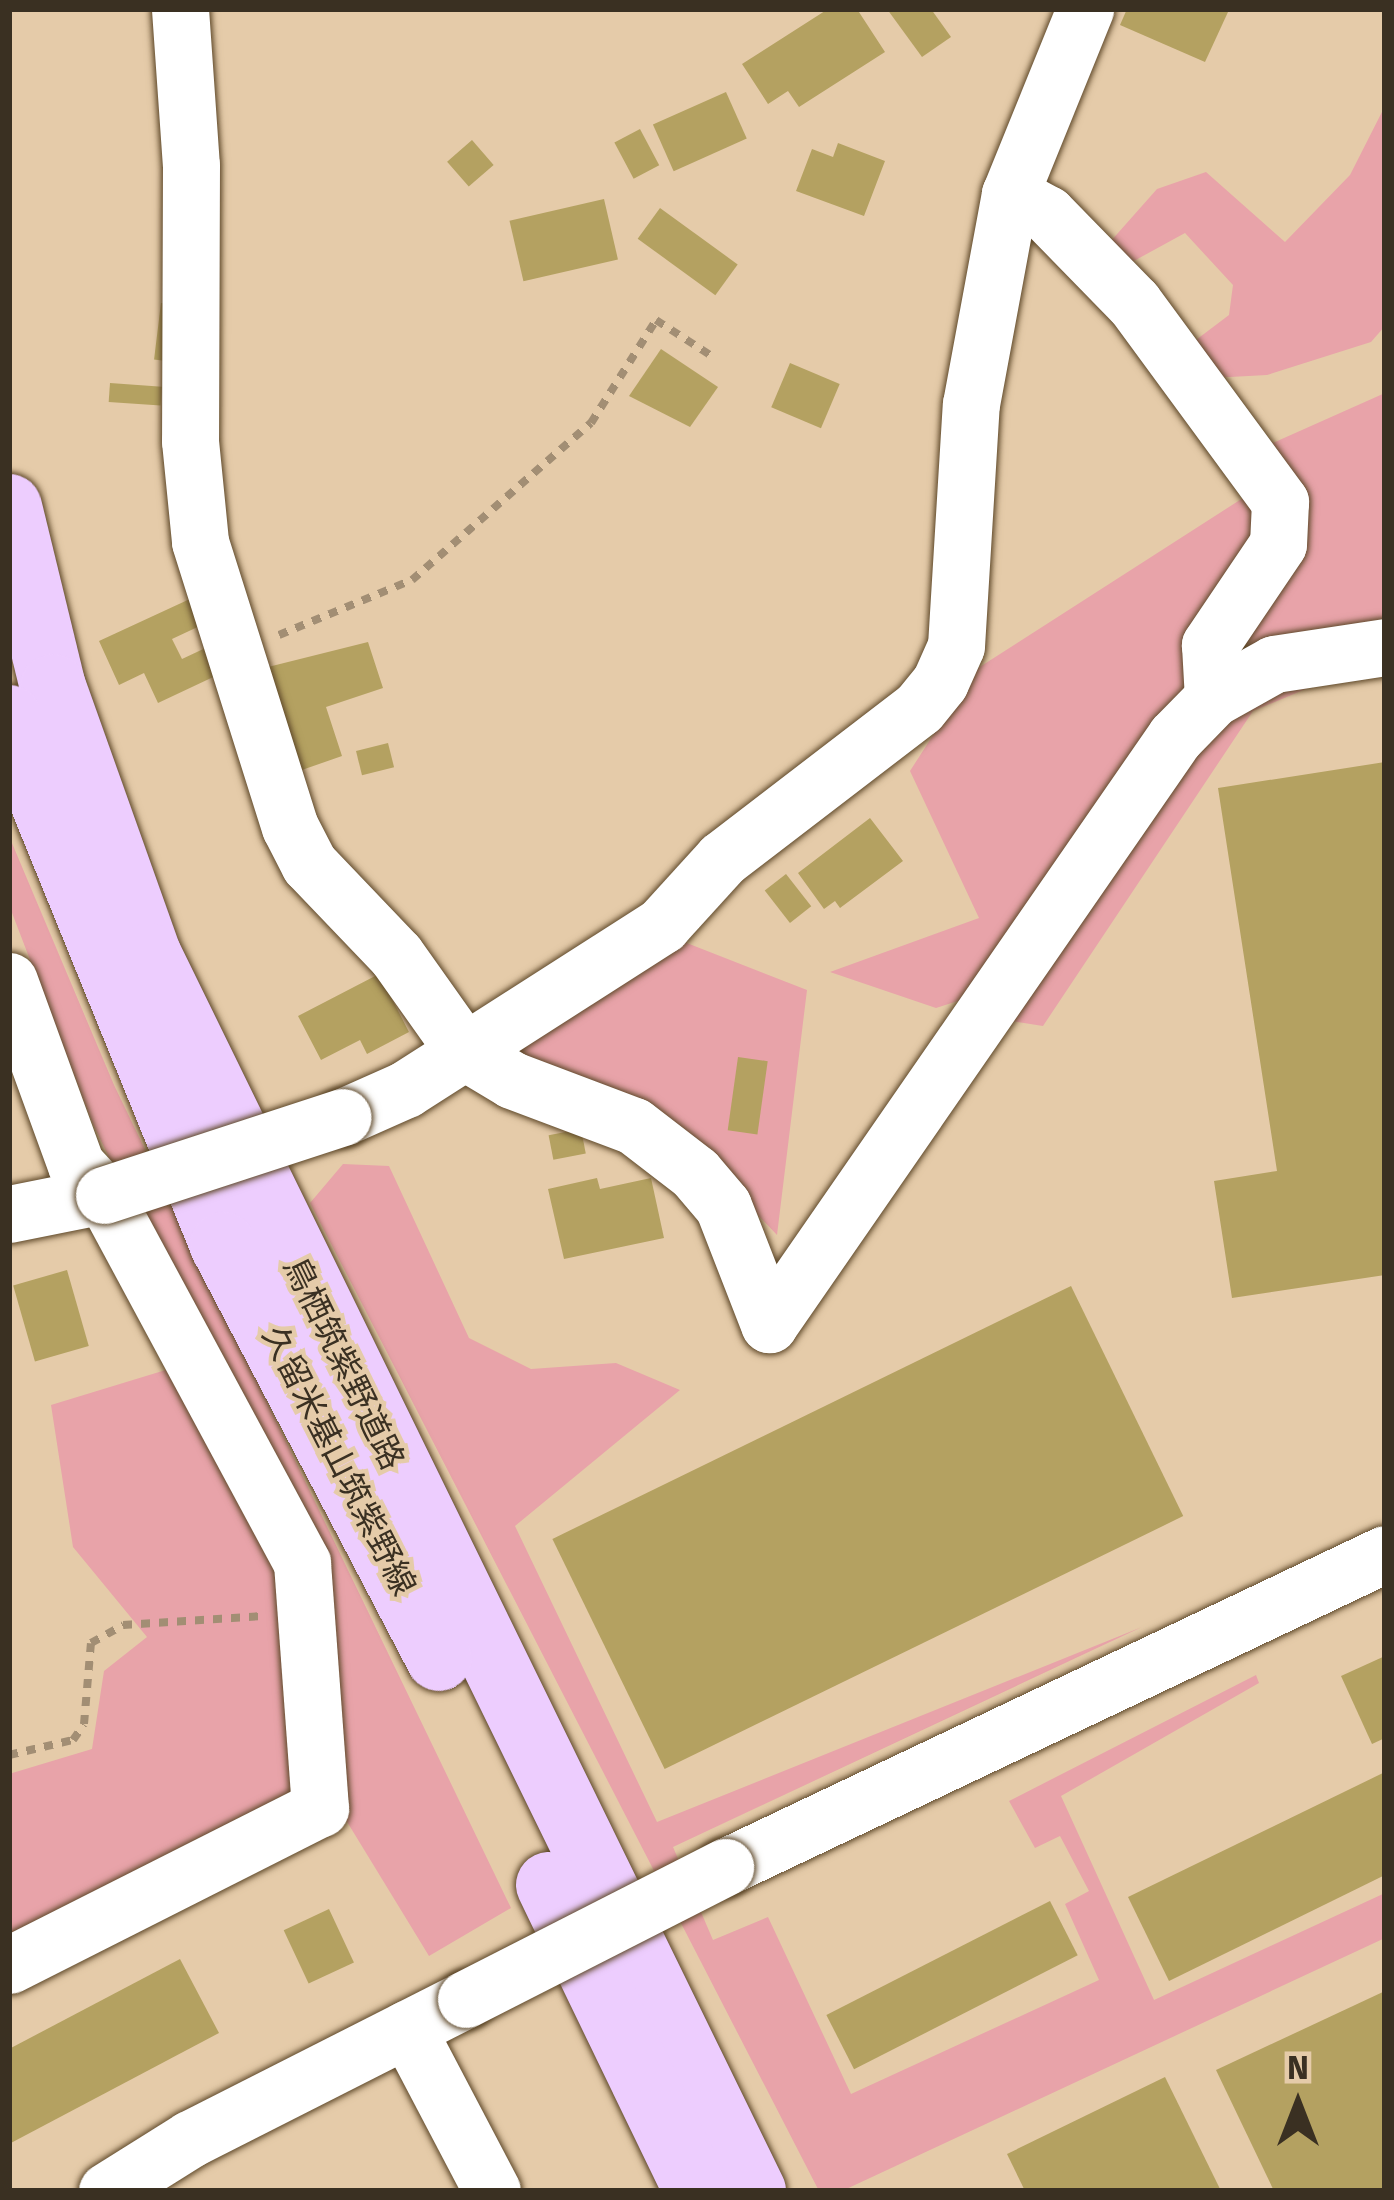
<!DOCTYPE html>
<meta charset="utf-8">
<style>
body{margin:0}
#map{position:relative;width:1394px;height:2200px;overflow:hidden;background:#e5cba9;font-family:"Fira Sans","Noto Sans JP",sans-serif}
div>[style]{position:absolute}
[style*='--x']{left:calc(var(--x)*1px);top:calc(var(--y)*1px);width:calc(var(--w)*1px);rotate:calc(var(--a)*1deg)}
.green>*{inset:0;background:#e8a3a9}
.building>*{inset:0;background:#b4a161;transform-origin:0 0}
.path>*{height:8px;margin-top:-4px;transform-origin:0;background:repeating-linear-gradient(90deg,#a28e74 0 9px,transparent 0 18px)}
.roads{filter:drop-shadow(0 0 3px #5d4728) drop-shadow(0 0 3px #5d4728)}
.minor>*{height:57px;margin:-28.5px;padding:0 28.5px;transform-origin:28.5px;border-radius:28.5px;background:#fff}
.major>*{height:66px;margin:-33px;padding:0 33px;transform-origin:33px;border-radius:33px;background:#edcdfe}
.bridges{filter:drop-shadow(0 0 3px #5d4728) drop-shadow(0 0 3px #5d4728)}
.minor-bridge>*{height:57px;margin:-28.5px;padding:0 28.5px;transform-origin:28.5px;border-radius:28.5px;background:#fff}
span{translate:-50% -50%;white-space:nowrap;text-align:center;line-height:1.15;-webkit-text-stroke:9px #e5cba9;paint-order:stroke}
.street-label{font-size:33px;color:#3a3022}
.frame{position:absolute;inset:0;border:12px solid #3a3022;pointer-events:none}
.north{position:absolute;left:1238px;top:2044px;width:120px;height:120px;-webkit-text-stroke:9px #e5cba9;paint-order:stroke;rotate:0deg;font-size:33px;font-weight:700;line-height:48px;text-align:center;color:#3a3022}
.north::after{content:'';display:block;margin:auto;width:42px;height:54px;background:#3a3022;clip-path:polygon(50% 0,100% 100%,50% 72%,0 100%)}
</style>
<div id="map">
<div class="green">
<div style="clip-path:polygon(1385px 106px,1385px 326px,1371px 342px,1267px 375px,1211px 378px,1184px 349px,1229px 315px,1233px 285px,1185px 233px,1121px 268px,1102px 251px,1157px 189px,1206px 172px,1285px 242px,1350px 175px)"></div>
<div style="clip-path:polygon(1385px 393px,1385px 669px,1344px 673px,1253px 711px,1043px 1026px,998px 1019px,983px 993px,936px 1008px,830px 972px,979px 918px,910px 771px,975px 670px,1243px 498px,1257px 450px)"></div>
<div style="clip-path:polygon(9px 836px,114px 1085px,511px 1908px,429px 1956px,327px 1789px,9px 1945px,9px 1774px,92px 1749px,104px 1671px,147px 1637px,73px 1547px,51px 1405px,205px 1358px,93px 1124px,9px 905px)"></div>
<div style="clip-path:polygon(674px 938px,807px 990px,777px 1235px,686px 1140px,511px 1053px)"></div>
<div style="clip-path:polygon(343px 1164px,389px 1166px,469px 1338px,531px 1369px,616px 1363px,680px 1390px,515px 1526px,657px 1822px,1142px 1627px,673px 1847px,713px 1940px,768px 1917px,851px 2094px,1099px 1980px,1065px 1904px,1089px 1891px,1060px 1836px,1035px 1848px,1009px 1801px,1256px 1675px,1259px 1683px,1061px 1796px,1154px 2000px,1385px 1893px,1385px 1938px,842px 2191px,819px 2191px,310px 1203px)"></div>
</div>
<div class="building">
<div style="clip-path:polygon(828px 9px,857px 9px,885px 52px,799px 107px,788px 91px,768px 104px,742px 64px)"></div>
<div style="clip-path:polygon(887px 9px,931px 9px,951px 37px,922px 57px)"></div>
<div style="clip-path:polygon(1127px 9px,1222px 9px,1228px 12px,1205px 62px,1120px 25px)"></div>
<div style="left:726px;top:92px;width:51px;height:80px;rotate:66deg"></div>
<div style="left:640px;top:129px;width:41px;height:29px;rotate:62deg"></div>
<div style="left:472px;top:140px;width:33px;height:33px;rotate:49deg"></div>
<div style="clip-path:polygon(838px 143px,885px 161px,864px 216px,796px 191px,812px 149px,833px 157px)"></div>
<div style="left:604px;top:199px;width:62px;height:97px;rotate:77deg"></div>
<div style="left:660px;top:208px;width:96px;height:38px;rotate:36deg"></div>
<div style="left:161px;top:303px;width:16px;height:57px;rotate:7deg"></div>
<div style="clip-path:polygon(661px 349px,718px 387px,690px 427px,629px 396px)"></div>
<div style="left:790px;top:363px;width:54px;height:48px;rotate:23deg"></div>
<div style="left:110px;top:383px;width:52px;height:19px;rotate:4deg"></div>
<div style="clip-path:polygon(192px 598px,204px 624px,172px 639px,182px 659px,214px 644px,226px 671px,158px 703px,144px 673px,119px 685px,99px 641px)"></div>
<div style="clip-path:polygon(368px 642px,383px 688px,326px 707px,342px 756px,299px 771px,264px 668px)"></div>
<div style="left:388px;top:743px;width:25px;height:33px;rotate:76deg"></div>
<div style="clip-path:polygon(1385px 762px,1385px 1275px,1232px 1298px,1214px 1181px,1277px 1171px,1218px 788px)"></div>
<div style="clip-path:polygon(870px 818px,903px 861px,840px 908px,835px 901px,824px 909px,798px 873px)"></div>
<div style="left:786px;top:874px;width:41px;height:27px;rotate:52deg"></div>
<div style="clip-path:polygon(379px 974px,409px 1032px,367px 1054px,360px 1040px,321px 1060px,298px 1016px)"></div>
<div style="left:738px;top:1057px;width:30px;height:74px;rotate:8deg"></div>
<div style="left:581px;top:1129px;width:25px;height:33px;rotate:79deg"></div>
<div style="clip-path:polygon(597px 1178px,600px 1189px,651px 1178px,664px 1238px,564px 1259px,548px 1189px)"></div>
<div style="left:67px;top:1270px;width:79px;height:56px;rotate:74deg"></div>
<div style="left:1071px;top:1286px;width:256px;height:577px;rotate:64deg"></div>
<div style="clip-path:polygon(1385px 1656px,1385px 1738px,1372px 1744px,1341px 1676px)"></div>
<div style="clip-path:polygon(1385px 1772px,1385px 1875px,1169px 1981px,1128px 1897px)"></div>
<div style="left:1050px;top:1901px;width:61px;height:251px;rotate:63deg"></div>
<div style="left:329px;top:1909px;width:59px;height:50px;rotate:65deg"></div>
<div style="clip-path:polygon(180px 1959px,219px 2033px,9px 2144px,9px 2049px)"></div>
<div style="clip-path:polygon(1385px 1991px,1385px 2191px,1274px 2191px,1216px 2070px)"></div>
<div style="clip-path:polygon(1165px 2077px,1221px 2191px,1025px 2191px,1007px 2154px)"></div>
</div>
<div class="path">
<div style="--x:279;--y:635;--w:144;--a:-22.5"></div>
<div style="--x:412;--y:580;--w:238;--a:-41.3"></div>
<div style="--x:591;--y:423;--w:122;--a:-57.7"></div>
<div style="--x:656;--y:320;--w:64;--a:32.9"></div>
<div style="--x:9;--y:1755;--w:66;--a:-13.2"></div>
<div style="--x:73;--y:1740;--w:19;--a:-55"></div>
<div style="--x:84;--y:1724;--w:81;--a:-85.1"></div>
<div style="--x:91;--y:1643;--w:37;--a:-29"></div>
<div style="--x:123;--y:1625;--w:140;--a:-3.7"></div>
</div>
<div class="roads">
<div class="minor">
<div style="--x:180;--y:9;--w:156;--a:86"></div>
<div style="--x:191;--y:165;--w:276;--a:90.2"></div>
<div style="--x:190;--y:441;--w:101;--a:84.3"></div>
<div style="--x:200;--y:542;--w:299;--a:72.5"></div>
<div style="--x:290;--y:827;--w:42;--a:62.8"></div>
<div style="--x:309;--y:864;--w:126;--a:46.3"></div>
<div style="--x:396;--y:955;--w:118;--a:54.7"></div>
<div style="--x:464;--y:1051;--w:56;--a:31.1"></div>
<div style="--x:512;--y:1080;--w:130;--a:20.7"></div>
<div style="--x:634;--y:1126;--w:77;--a:37.6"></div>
<div style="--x:695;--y:1173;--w:43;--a:49.7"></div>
<div style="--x:723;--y:1206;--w:127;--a:68.7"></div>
<div style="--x:769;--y:1324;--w:714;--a:-55.33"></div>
<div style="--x:1175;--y:737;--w:54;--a:-45.7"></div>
<div style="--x:1213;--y:698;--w:70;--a:-29.1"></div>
<div style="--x:1274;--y:664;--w:112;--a:-8.7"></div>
<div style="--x:1010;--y:194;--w:42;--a:28.4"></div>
<div style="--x:1047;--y:214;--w:124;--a:45.7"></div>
<div style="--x:1134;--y:303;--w:247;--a:53.7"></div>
<div style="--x:1280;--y:502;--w:42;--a:92.7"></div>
<div style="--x:1278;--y:544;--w:122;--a:124"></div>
<div style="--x:1210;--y:645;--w:53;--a:86.8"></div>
<div style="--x:9;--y:981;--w:196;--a:70"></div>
<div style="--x:76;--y:1165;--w:41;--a:47"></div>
<div style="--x:104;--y:1195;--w:418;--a:61.7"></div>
<div style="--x:302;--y:1563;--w:246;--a:85.8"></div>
<div style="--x:320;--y:1808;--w:348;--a:153.2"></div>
<div style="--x:343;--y:1117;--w:69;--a:-24"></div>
<div style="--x:406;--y:1089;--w:304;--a:-32.6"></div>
<div style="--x:662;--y:925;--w:89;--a:-47.7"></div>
<div style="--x:722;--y:859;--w:248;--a:-37.5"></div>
<div style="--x:919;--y:708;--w:33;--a:-51"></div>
<div style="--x:940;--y:682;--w:39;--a:-66"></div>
<div style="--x:956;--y:646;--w:242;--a:-86.5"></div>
<div style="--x:971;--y:404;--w:214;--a:-79.5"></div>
<div style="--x:1010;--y:194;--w:200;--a:-67.9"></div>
<div style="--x:9;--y:1214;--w:97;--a:-11.3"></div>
<div style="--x:725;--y:1867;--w:730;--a:-25.37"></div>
<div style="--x:407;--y:2029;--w:183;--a:62.3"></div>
<div style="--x:107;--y:2191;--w:98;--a:-32.1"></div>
<div style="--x:190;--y:2139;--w:309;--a:-26.9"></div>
</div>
<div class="major">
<div style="--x:9;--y:507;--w:185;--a:76.3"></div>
<div style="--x:53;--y:687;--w:286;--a:70.4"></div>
<div style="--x:149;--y:956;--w:1375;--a:63.94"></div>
<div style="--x:9;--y:718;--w:569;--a:67.9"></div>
<div style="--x:223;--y:1245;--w:466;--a:62.4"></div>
<div style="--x:549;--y:1885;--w:340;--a:64.2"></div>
</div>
</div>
<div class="bridges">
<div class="minor-bridge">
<div style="--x:104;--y:1195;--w:251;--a:-18.1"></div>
<div style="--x:466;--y:1999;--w:291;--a:-27"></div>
</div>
</div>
<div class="street-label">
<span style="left:343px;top:1364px;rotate:64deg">鳥栖筑紫野道路</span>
<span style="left:338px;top:1461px;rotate:63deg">久留米基山筑紫野線</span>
</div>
<div class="frame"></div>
<div class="north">N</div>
</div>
